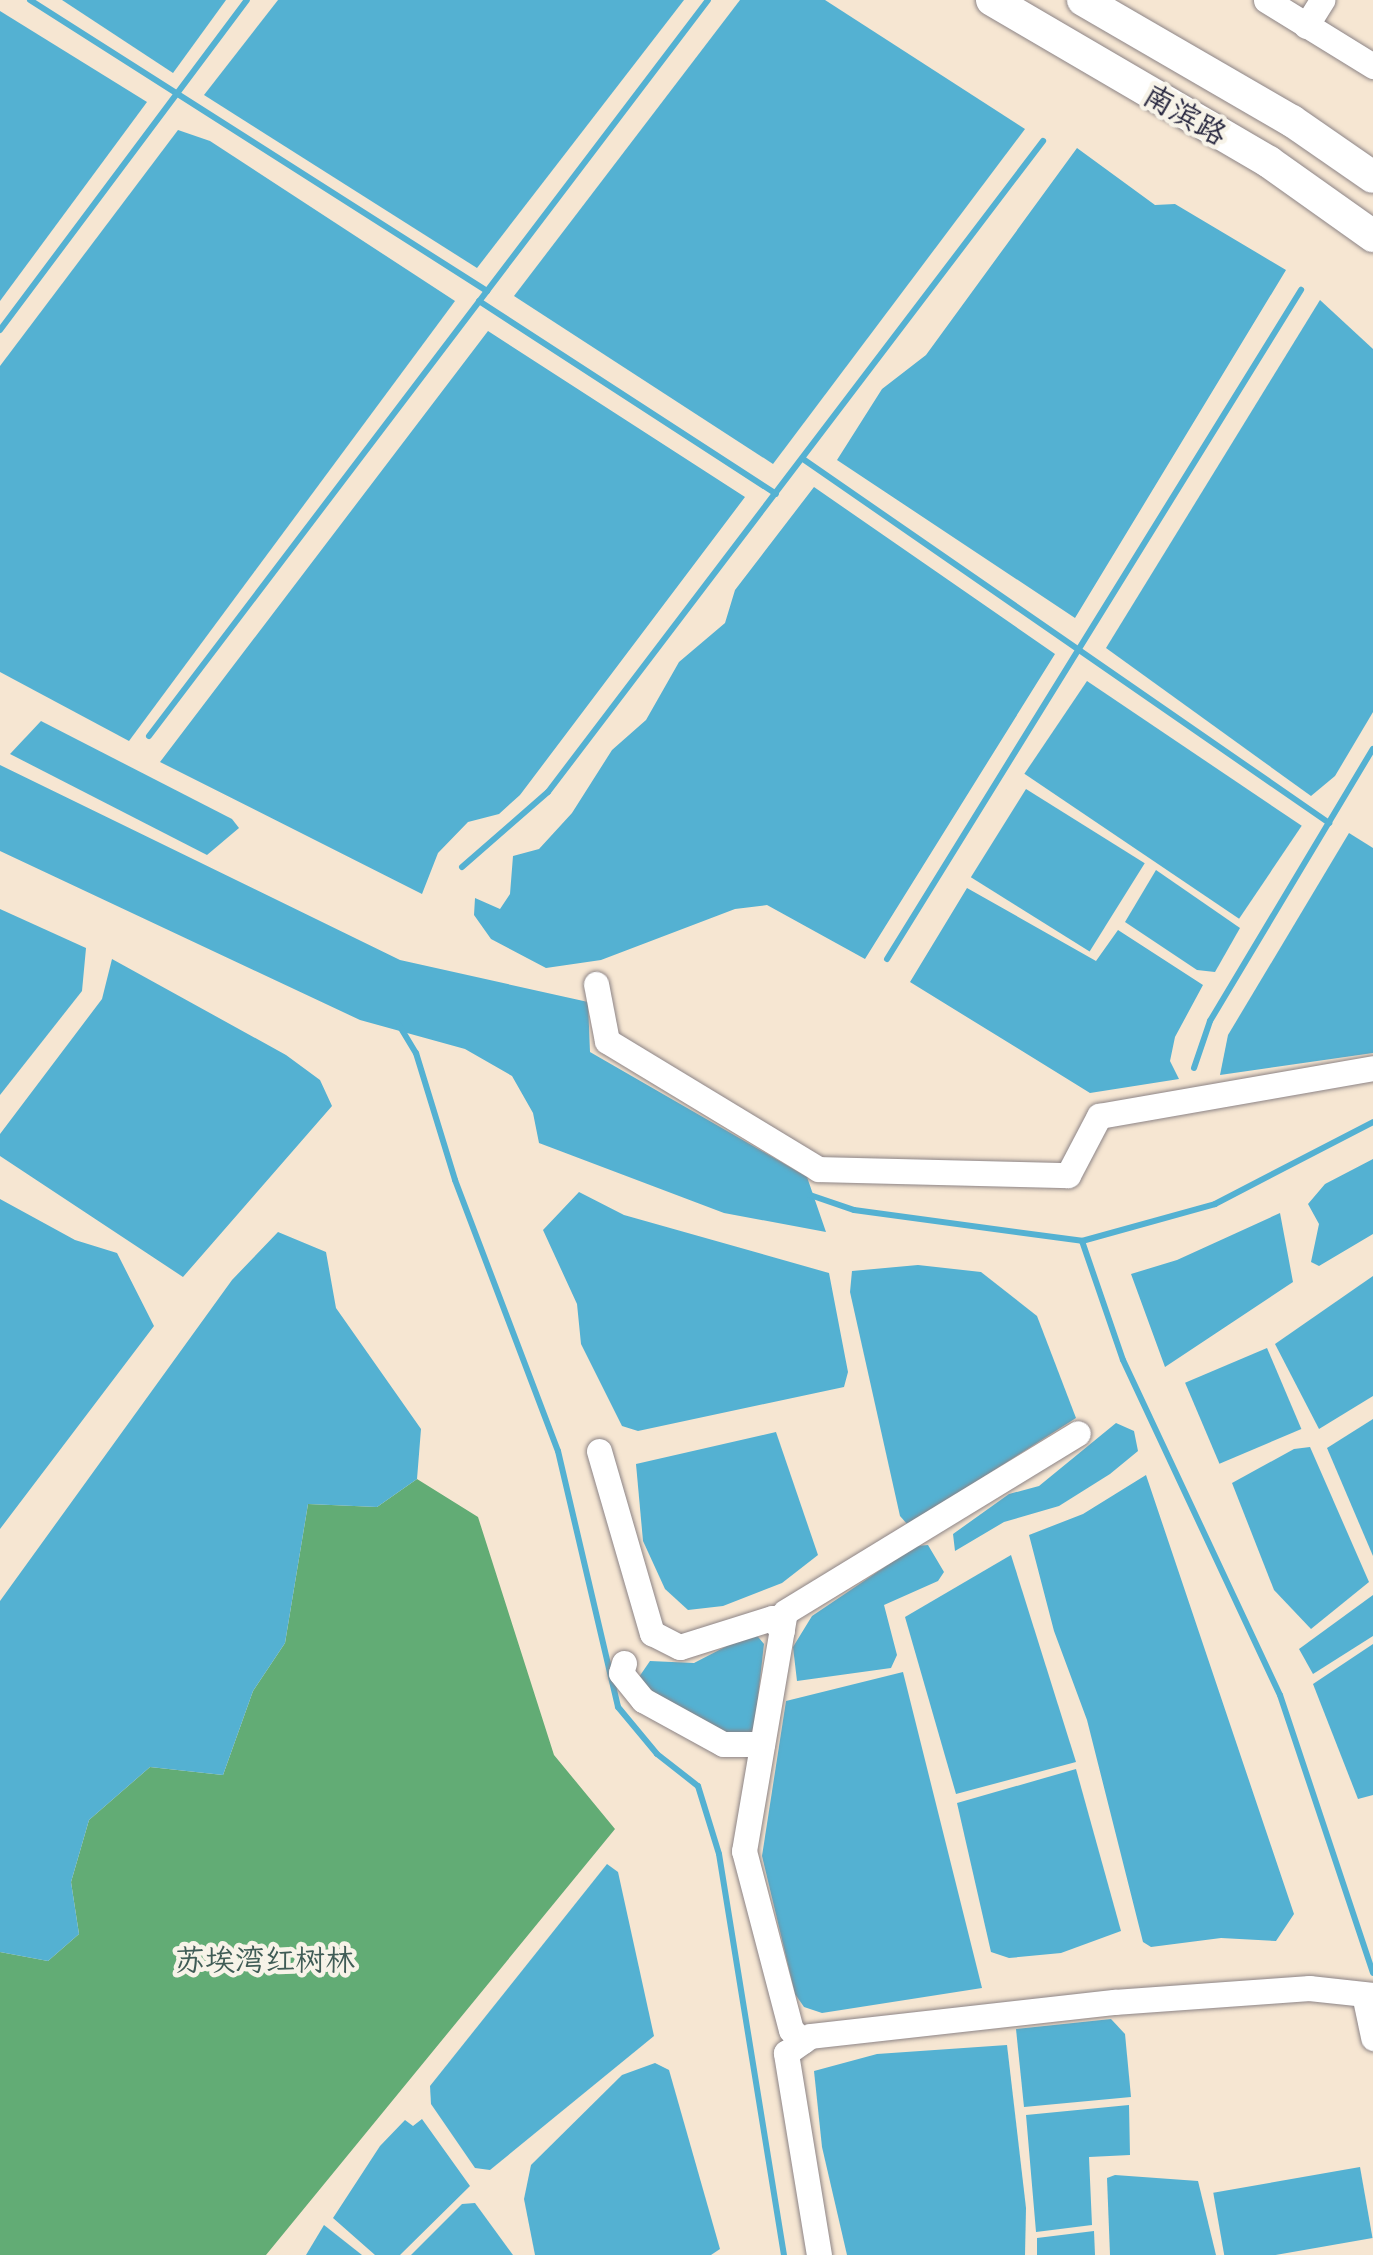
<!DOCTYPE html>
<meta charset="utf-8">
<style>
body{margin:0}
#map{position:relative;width:1373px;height:2255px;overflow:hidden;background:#f6e6d2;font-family:Mali,"LXGW WenKai TC",sans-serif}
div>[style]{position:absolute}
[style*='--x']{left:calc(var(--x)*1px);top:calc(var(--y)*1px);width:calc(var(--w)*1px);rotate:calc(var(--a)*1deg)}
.forest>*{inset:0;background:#62ac75}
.water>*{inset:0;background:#54b1d2;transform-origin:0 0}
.stream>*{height:6px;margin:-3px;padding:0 3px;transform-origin:3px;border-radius:3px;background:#54b1d2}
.roads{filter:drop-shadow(0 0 2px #8c8486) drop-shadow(0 0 2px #8c8486)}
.minor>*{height:25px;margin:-12.5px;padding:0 12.5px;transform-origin:12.5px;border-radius:12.5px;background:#fff}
.major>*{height:32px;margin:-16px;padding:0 16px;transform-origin:16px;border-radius:16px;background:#fff}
span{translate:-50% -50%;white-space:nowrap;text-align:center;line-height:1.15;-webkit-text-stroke:9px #f7f3e8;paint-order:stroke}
.street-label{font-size:30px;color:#22223b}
.park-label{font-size:30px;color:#405c56}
</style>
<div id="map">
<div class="forest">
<div style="clip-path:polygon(417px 1479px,478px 1517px,554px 1755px,615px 1829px,266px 2255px,0 2255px,0 1952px,48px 1961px,79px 1934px,71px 1882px,89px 1820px,150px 1767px,223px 1775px,253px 1691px,285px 1643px,308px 1504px,377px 1507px)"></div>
</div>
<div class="water">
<div style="clip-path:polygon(62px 0,226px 0,173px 73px)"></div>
<div style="clip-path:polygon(278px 0,684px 0,477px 268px,204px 95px)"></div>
<div style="clip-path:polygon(740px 0,825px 0,1025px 129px,773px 464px,514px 296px)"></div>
<div style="clip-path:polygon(0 11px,147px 102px,0 301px)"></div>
<div style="clip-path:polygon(178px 130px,210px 141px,455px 301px,129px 741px,0 672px,0 366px)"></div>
<div style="clip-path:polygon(1077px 148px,1155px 205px,1175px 204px,1286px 270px,1075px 618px,837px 460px,882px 389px,926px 355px)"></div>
<div style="clip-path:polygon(1320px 300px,1373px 349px,1373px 712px,1335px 776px,1311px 796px,1106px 648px)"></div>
<div style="clip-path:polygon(488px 331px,745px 497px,520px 795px,499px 814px,468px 822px,438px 853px,422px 894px,160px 762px)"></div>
<div style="clip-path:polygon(814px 487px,1055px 654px,865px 959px,767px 905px,735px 909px,601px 960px,546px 968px,491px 939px,474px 915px,475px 898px,500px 909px,510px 894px,513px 856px,539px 849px,572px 813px,612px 750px,646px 720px,679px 662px,725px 623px,735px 590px)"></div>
<div style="left:1087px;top:681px;width:259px;height:112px;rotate:34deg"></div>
<div style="clip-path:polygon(41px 721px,232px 819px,239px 828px,207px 855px,10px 754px)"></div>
<div style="clip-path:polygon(0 765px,400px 960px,588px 1002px,590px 1052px,807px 1177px,826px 1232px,724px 1213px,539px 1143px,533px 1113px,512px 1076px,465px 1049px,360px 1020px,0 851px)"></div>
<div style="left:1026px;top:789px;width:140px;height:104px;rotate:32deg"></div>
<div style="clip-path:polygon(1349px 833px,1373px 848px,1373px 1053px,1220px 1075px,1228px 1035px)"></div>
<div style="clip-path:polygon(1156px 870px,1240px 928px,1215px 972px,1197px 970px,1125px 922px)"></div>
<div style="clip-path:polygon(967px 888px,1096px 961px,1118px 930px,1203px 985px,1175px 1037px,1170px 1061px,1179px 1079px,1090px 1093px,910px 982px)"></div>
<div style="clip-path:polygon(0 909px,86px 948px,82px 991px,0 1095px)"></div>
<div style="clip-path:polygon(112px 959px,286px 1055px,320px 1080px,332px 1106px,183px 1277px,0 1156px,0 1134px,102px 999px)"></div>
<div style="clip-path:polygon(1373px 1159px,1373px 1234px,1319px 1266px,1311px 1262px,1319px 1224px,1308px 1204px,1325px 1184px)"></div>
<div style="clip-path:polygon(579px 1192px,624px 1215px,829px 1273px,848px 1372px,844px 1387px,638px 1431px,622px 1426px,581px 1344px,577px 1304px,543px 1230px)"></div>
<div style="clip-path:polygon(0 1199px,75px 1240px,117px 1253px,154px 1326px,0 1529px)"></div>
<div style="clip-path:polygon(1280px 1213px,1293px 1282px,1165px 1367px,1131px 1274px,1177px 1260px)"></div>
<div style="clip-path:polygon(278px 1232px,326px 1252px,336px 1308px,421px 1429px,417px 1479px,377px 1507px,308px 1504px,285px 1643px,253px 1691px,223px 1775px,150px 1767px,89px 1820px,71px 1882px,79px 1934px,48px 1961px,0 1952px,0 1601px,232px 1280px)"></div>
<div style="clip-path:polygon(918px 1265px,981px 1272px,1037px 1316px,1076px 1418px,908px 1525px,900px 1516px,850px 1292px,852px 1271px)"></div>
<div style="clip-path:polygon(1373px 1276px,1373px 1396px,1319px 1429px,1275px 1344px)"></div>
<div style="left:1267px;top:1348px;width:88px;height:89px;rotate:67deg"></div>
<div style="clip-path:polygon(1373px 1419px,1373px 1556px,1327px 1448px)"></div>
<div style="clip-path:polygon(1116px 1423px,1134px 1431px,1138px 1451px,1110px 1474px,1059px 1506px,1004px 1522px,955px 1551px,953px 1534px,1009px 1494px,1039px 1486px)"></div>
<div style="clip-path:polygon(776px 1432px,818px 1555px,782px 1583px,723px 1606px,688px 1610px,665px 1589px,643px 1541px,636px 1464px)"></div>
<div style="clip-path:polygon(1310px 1447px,1369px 1582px,1311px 1629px,1274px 1590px,1232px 1483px,1294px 1449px)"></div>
<div style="clip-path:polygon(1146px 1475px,1294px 1914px,1276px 1941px,1221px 1938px,1151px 1947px,1143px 1942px,1087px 1720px,1054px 1631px,1029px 1535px,1083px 1514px)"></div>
<div style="clip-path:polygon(928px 1545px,944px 1572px,938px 1581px,884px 1605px,897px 1655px,891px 1668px,797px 1681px,793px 1647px,812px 1616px,916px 1546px)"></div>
<div style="clip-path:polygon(1011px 1555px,1076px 1762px,956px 1794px,905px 1617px)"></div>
<div style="clip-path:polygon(1373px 1595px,1373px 1636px,1313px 1674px,1299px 1649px)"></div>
<div style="clip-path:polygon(754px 1632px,764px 1644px,754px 1733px,725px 1741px,662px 1707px,639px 1677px,650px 1661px,694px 1663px)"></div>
<div style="clip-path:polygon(1373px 1644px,1373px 1795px,1358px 1799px,1313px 1684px)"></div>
<div style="clip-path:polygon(903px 1672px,982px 1988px,822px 2013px,804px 2007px,795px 1994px,762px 1856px,786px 1701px)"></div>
<div style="clip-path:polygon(1076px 1769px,1121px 1931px,1061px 1953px,1009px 1958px,991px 1952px,957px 1803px)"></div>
<div style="clip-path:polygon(607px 1864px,618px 1872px,654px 2036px,490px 2170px,475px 2168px,431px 2104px,430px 2086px)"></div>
<div style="clip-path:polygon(1111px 2019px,1125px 2034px,1131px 2097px,1024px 2107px,1016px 2029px)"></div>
<div style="clip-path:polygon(1007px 2045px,1026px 2208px,1025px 2255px,847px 2255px,822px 2147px,814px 2071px,877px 2054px)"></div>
<div style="clip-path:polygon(655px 2063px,669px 2070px,720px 2249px,711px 2255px,535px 2255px,524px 2199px,531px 2165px,622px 2075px)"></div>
<div style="clip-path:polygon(1129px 2105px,1130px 2155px,1089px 2157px,1092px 2225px,1036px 2232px,1026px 2115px)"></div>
<div style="clip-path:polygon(422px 2119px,470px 2186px,400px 2255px,375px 2255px,333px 2218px,380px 2146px,405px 2120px,413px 2126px)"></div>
<div style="left:1360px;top:2167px;width:72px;height:149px;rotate:80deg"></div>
<div style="clip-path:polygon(1115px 2175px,1198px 2181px,1216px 2255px,1110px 2255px,1107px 2178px)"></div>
<div style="clip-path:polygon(475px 2203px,513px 2255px,411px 2255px,462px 2204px)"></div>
<div style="clip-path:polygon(324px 2225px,362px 2255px,306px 2255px)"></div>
<div style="clip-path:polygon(1094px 2231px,1095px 2255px,1037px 2255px,1037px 2238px)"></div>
</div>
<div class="stream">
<div style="--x:30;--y:0;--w:542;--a:32.49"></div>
<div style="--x:479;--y:301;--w:354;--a:33"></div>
<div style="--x:0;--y:330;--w:412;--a:-53.2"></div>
<div style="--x:803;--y:459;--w:640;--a:34.68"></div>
<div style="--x:149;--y:736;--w:924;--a:-52.78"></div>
<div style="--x:462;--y:867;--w:114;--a:-41.1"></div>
<div style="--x:548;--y:792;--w:818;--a:-52.75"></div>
<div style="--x:887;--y:959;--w:787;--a:-58.25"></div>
<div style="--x:399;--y:1025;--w:33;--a:59"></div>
<div style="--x:416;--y:1053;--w:133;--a:72.9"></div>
<div style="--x:455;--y:1180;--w:290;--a:69.2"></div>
<div style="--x:558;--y:1451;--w:263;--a:76.8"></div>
<div style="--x:618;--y:1707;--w:61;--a:50.3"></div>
<div style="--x:657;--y:1754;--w:52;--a:38"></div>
<div style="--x:698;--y:1786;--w:71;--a:72.8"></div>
<div style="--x:719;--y:1854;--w:406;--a:80.8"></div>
<div style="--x:1194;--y:1068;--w:50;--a:-71.2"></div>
<div style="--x:1210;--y:1021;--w:317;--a:-59.1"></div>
<div style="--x:810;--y:1195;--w:46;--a:18.8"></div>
<div style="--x:854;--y:1210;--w:230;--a:7.7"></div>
<div style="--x:1082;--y:1241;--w:126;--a:71"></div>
<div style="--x:1123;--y:1360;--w:370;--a:64.9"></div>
<div style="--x:1280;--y:1695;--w:293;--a:71.5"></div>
<div style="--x:1082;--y:1241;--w:138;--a:-15.5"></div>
<div style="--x:1215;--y:1204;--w:178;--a:-27.4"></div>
</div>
<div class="roads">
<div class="minor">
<div style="--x:1266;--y:0;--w:126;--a:31.7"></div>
<div style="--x:1306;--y:26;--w:31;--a:-58"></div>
<div style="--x:596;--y:984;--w:58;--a:79.1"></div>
<div style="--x:607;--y:1041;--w:247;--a:31.2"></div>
<div style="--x:818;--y:1169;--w:250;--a:1.4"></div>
<div style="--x:1068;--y:1175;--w:67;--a:-62.3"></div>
<div style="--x:1099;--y:1116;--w:278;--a:-9.9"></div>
<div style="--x:599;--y:1451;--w:190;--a:73.8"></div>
<div style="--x:652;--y:1633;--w:31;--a:27"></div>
<div style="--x:680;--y:1647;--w:96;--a:-17.5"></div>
<div style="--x:772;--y:1618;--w:16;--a:52"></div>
<div style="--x:624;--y:1663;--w:10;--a:107"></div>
<div style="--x:621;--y:1673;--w:35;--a:51"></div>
<div style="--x:643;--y:1700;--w:91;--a:28.8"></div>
<div style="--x:723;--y:1744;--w:39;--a:0"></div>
<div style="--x:1365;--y:1999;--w:40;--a:78"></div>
<div style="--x:803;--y:2041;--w:16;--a:-137"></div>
<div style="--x:791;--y:2030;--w:185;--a:-104.7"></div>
<div style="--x:744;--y:1851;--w:242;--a:-80.3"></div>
<div style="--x:785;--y:1612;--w:343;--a:-31.4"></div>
<div style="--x:819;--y:2255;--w:205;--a:-99.3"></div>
<div style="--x:786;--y:2053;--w:29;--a:-35"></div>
<div style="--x:810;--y:2036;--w:306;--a:-6.4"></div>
<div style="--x:1114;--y:2002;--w:196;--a:-4.1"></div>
<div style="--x:1309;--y:1988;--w:64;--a:6.2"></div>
</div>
<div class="major">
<div style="--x:992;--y:0;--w:321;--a:30.3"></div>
<div style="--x:1269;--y:162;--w:128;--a:35.4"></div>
<div style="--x:1083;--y:0;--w:241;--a:30.1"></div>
<div style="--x:1292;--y:121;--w:98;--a:34.7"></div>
</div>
</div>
<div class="street-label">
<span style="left:1186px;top:113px;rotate:30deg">南滨路</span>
</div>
<div class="park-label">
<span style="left:265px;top:1958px">苏埃湾红树林</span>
</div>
</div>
